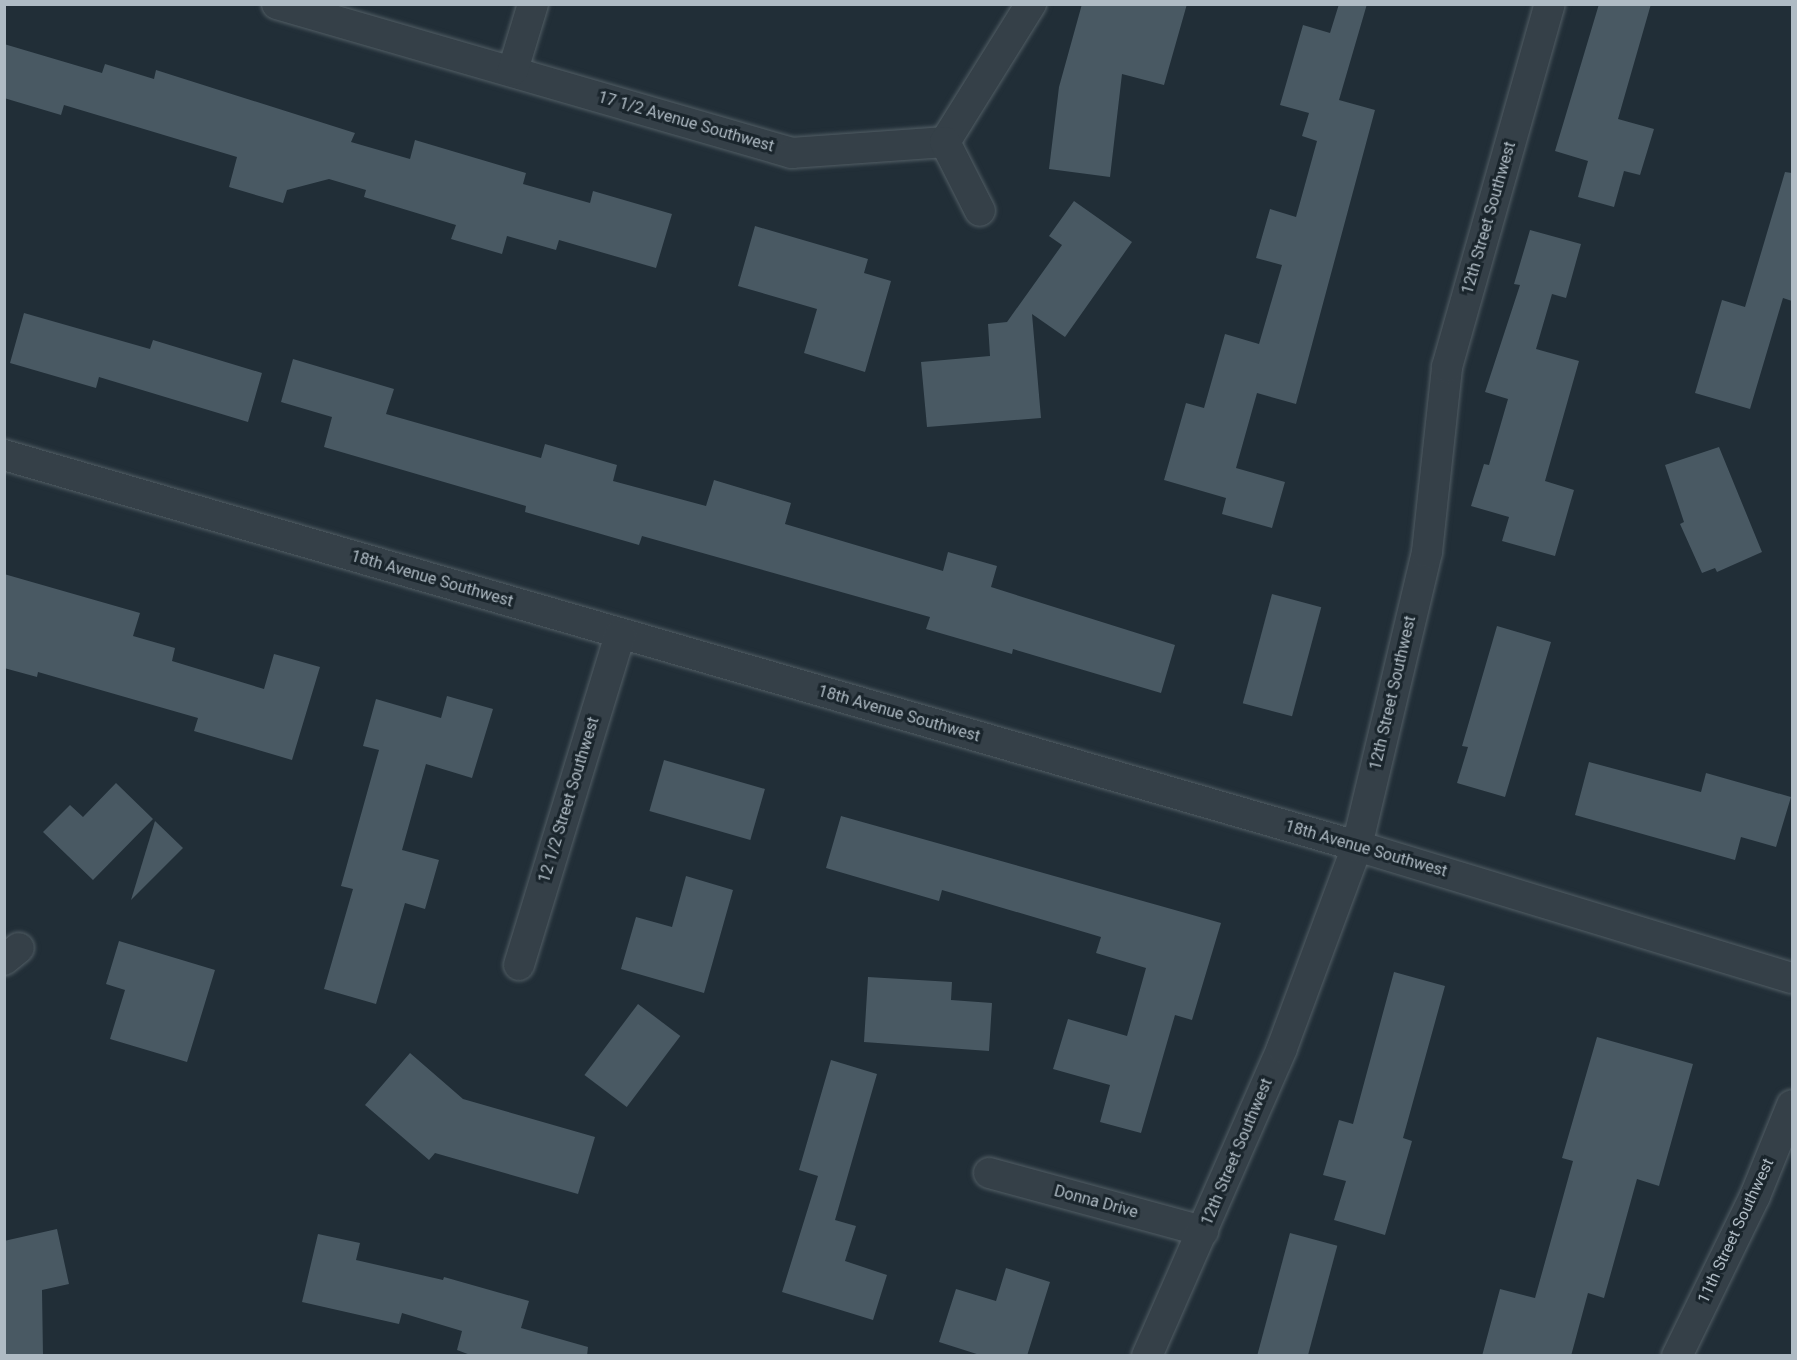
<!DOCTYPE html>
<style>
body{margin:0}
#map{position:relative;width:1797px;height:1360px;overflow:hidden;background:#212e37;font-family:Roboto,sans-serif}
div>[style]{position:absolute}
[style*='--x']{left:calc(var(--x)*1px);top:calc(var(--y)*1px);width:calc(var(--w)*1px);rotate:calc(var(--a)*1deg)}
.building>*{inset:0;background:#495963;transform-origin:0 0}
.roads{filter:drop-shadow(0 0 2px #525e65) drop-shadow(0 0 2px #525e65)}
.minor>*{height:30px;margin:-15px;padding:0 15px;transform-origin:15px;border-radius:15px;background:#354048}
span{translate:-50% -50%;white-space:nowrap;text-align:center;line-height:1.15;-webkit-text-stroke:6px #1a252c;paint-order:stroke}
.street-label{font-size:16px;color:#afbbc4}
.frame{position:absolute;inset:0;border:6px solid #afbbc4;pointer-events:none}
</style>
<div id="map">
<div class="building">
<div style="clip-path:polygon(1082px 4px,1187px 4px,1164px 85px,1122px 74px,1110px 177px,1049px 169px,1059px 87px)"></div>
<div style="clip-path:polygon(1339px 4px,1367px 4px,1339px 100px,1375px 110px,1296px 404px,1257px 393px,1236px 468px,1285px 482px,1272px 528px,1222px 514px,1226px 498px,1164px 480px,1186px 403px,1204px 408px,1225px 334px,1259px 344px,1282px 265px,1256px 258px,1270px 209px,1296px 217px,1317px 141px,1302px 136px,1309px 113px,1280px 105px,1303px 25px,1330px 33px)"></div>
<div style="clip-path:polygon(1599px 4px,1651px 4px,1618px 119px,1654px 129px,1640px 175px,1624px 171px,1614px 207px,1578px 197px,1588px 161px,1555px 151px)"></div>
<div style="clip-path:polygon(4px 44px,102px 73px,105px 64px,154px 79px,156px 70px,355px 133px,351px 142px,410px 159px,415px 140px,526px 173px,523px 184px,590px 203px,593px 191px,672px 214px,656px 268px,559px 240px,556px 250px,507px 236px,502px 254px,451px 239px,456px 225px,364px 197px,366px 190px,329px 179px,287px 190px,283px 203px,229px 187px,237px 157px,64px 105px,61px 115px,4px 98px)"></div>
<div style="clip-path:polygon(1785px 172px,1792px 173px,1792px 301px,1783px 298px,1750px 409px,1695px 393px,1722px 300px,1745px 307px)"></div>
<div style="clip-path:polygon(1074px 201px,1132px 242px,1065px 337px,1032px 314px,1041px 418px,927px 427px,921px 362px,990px 356px,988px 324px,1007px 322px,1062px 245px,1049px 236px)"></div>
<div style="clip-path:polygon(755px 226px,868px 259px,864px 273px,891px 281px,865px 372px,804px 353px,817px 309px,738px 286px)"></div>
<div style="clip-path:polygon(1530px 230px,1581px 244px,1566px 298px,1552px 294px,1536px 349px,1579px 361px,1545px 481px,1574px 490px,1555px 556px,1502px 541px,1509px 517px,1471px 506px,1484px 464px,1489px 465px,1508px 399px,1485px 392px,1520px 285px,1514px 284px)"></div>
<div style="clip-path:polygon(24px 313px,150px 349px,153px 340px,262px 373px,248px 422px,99px 377px,96px 388px,10px 363px)"></div>
<div style="clip-path:polygon(293px 359px,394px 389px,386px 414px,541px 458px,545px 444px,617px 465px,613px 481px,706px 506px,714px 480px,791px 503px,785px 524px,943px 571px,948px 552px,997px 566px,991px 587px,1175px 645px,1161px 693px,1013px 649px,1012px 654px,926px 629px,930px 617px,642px 536px,639px 545px,525px 512px,526px 506px,324px 447px,332px 417px,281px 402px)"></div>
<div style="clip-path:polygon(1719px 447px,1762px 552px,1717px 572px,1715px 568px,1702px 573px,1680px 524px,1684px 522px,1665px 465px)"></div>
<div style="clip-path:polygon(4px 574px,140px 613px,133px 636px,175px 648px,172px 661px,264px 689px,274px 654px,320px 667px,292px 760px,194px 731px,198px 718px,38px 672px,37px 677px,4px 668px)"></div>
<div style="left:1272px;top:594px;width:51px;height:113px;rotate:15deg"></div>
<div style="clip-path:polygon(1497px 626px,1551px 642px,1505px 797px,1457px 783px,1468px 747px,1462px 746px)"></div>
<div style="clip-path:polygon(447px 696px,493px 709px,472px 778px,426px 764px,402px 850px,439px 860px,425px 909px,405px 903px,376px 1004px,324px 989px,353px 889px,341px 886px,379px 750px,363px 746px,376px 699px,441px 718px)"></div>
<div style="left:664px;top:760px;width:105px;height:53px;rotate:16deg"></div>
<div style="clip-path:polygon(1589px 762px,1701px 792px,1706px 773px,1791px 797px,1776px 847px,1741px 837px,1735px 860px,1575px 815px)"></div>
<div style="clip-path:polygon(116px 783px,153px 819px,93px 880px,43px 832px,70px 805px,83px 817px)"></div>
<div style="clip-path:polygon(841px 816px,1221px 923px,1192px 1020px,1175px 1015px,1141px 1133px,1100px 1122px,1110px 1085px,1053px 1069px,1068px 1019px,1127px 1036px,1146px 968px,1096px 953px,1101px 937px,942px 890px,939px 901px,826px 868px)"></div>
<div style="clip-path:polygon(155px 821px,183px 848px,131px 900px)"></div>
<div style="clip-path:polygon(686px 876px,733px 890px,704px 993px,621px 969px,636px 917px,672px 927px)"></div>
<div style="clip-path:polygon(119px 941px,215px 970px,187px 1062px,110px 1039px,125px 990px,106px 984px)"></div>
<div style="clip-path:polygon(1394px 972px,1445px 986px,1403px 1138px,1412px 1141px,1385px 1235px,1334px 1220px,1346px 1181px,1323px 1175px,1339px 1120px,1353px 1124px)"></div>
<div style="clip-path:polygon(868px 977px,952px 982px,951px 1000px,992px 1003px,989px 1051px,864px 1042px)"></div>
<div style="left:638px;top:1004px;width:53px;height:89px;rotate:37deg"></div>
<div style="clip-path:polygon(1597px 1037px,1693px 1064px,1659px 1186px,1637px 1179px,1604px 1298px,1588px 1293px,1571px 1356px,1482px 1356px,1500px 1289px,1535px 1298px,1573px 1161px,1562px 1158px)"></div>
<div style="clip-path:polygon(410px 1053px,463px 1099px,595px 1137px,578px 1194px,435px 1153px,429px 1160px,365px 1105px)"></div>
<div style="clip-path:polygon(831px 1060px,877px 1074px,835px 1220px,856px 1226px,845px 1261px,887px 1275px,873px 1320px,782px 1292px,818px 1176px,799px 1170px)"></div>
<div style="clip-path:polygon(57px 1229px,69px 1284px,42px 1290px,43px 1356px,4px 1356px,4px 1241px)"></div>
<div style="left:1290px;top:1233px;width:49px;height:128px;rotate:15deg"></div>
<div style="clip-path:polygon(318px 1234px,360px 1243px,356px 1260px,443px 1280px,444px 1277px,529px 1301px,521px 1328px,588px 1347px,587px 1356px,473px 1356px,457px 1350px,462px 1331px,402px 1313px,399px 1324px,302px 1302px)"></div>
<div style="clip-path:polygon(1006px 1268px,1050px 1282px,1027px 1356px,983px 1356px,939px 1342px,956px 1289px,996px 1301px)"></div>
</div>
<div class="roads">
<div class="minor">
<div style="--x:277;--y:4;--w:536;--a:16.14"></div>
<div style="--x:792;--y:153;--w:153;--a:-4.1"></div>
<div style="--x:945;--y:142;--w:163;--a:-58.1"></div>
<div style="--x:513;--y:70;--w:69;--a:-73.1"></div>
<div style="--x:945;--y:142;--w:77;--a:63.1"></div>
<div style="--x:4;--y:455;--w:1408;--a:16.12"></div>
<div style="--x:1357;--y:846;--w:455;--a:16.9"></div>
<div style="--x:4;--y:960;--w:19;--a:-39"></div>
<div style="--x:519;--y:965;--w:346;--a:-73"></div>
<div style="--x:989;--y:1173;--w:222;--a:15.2"></div>
<div style="--x:1147;--y:1356;--w:336;--a:-66.3"></div>
<div style="--x:1282;--y:1048;--w:215;--a:-69.6"></div>
<div style="--x:1357;--y:846;--w:302;--a:-76.6"></div>
<div style="--x:1427;--y:552;--w:186;--a:-83.8"></div>
<div style="--x:1447;--y:367;--w:377;--a:-74.2"></div>
<div style="--x:1677;--y:1356;--w:178;--a:-64"></div>
<div style="--x:1755;--y:1196;--w:98;--a:-67.9"></div>
</div>
</div>
<div class="street-label">
<span style="left:686px;top:122px;rotate:16deg">17 1/2 Avenue Southwest</span>
<span style="left:1489px;top:218px;rotate:-74deg">12th Street Southwest</span>
<span style="left:432px;top:579px;rotate:16deg">18th Avenue Southwest</span>
<span style="left:1393px;top:693px;rotate:-77deg">12th Street Southwest</span>
<span style="left:899px;top:714px;rotate:16deg">18th Avenue Southwest</span>
<span style="left:569px;top:800px;rotate:-73deg">12 1/2 Street Southwest</span>
<span style="left:1366px;top:849px;rotate:16deg">18th Avenue Southwest</span>
<span style="left:1237px;top:1152px;rotate:-67deg">12th Street Southwest</span>
<span style="left:1096px;top:1202px;rotate:15deg">Donna Drive</span>
<span style="left:1736px;top:1231px;rotate:-65deg">11th Street Southwest</span>
</div>
<div class="frame"></div>
</div>
